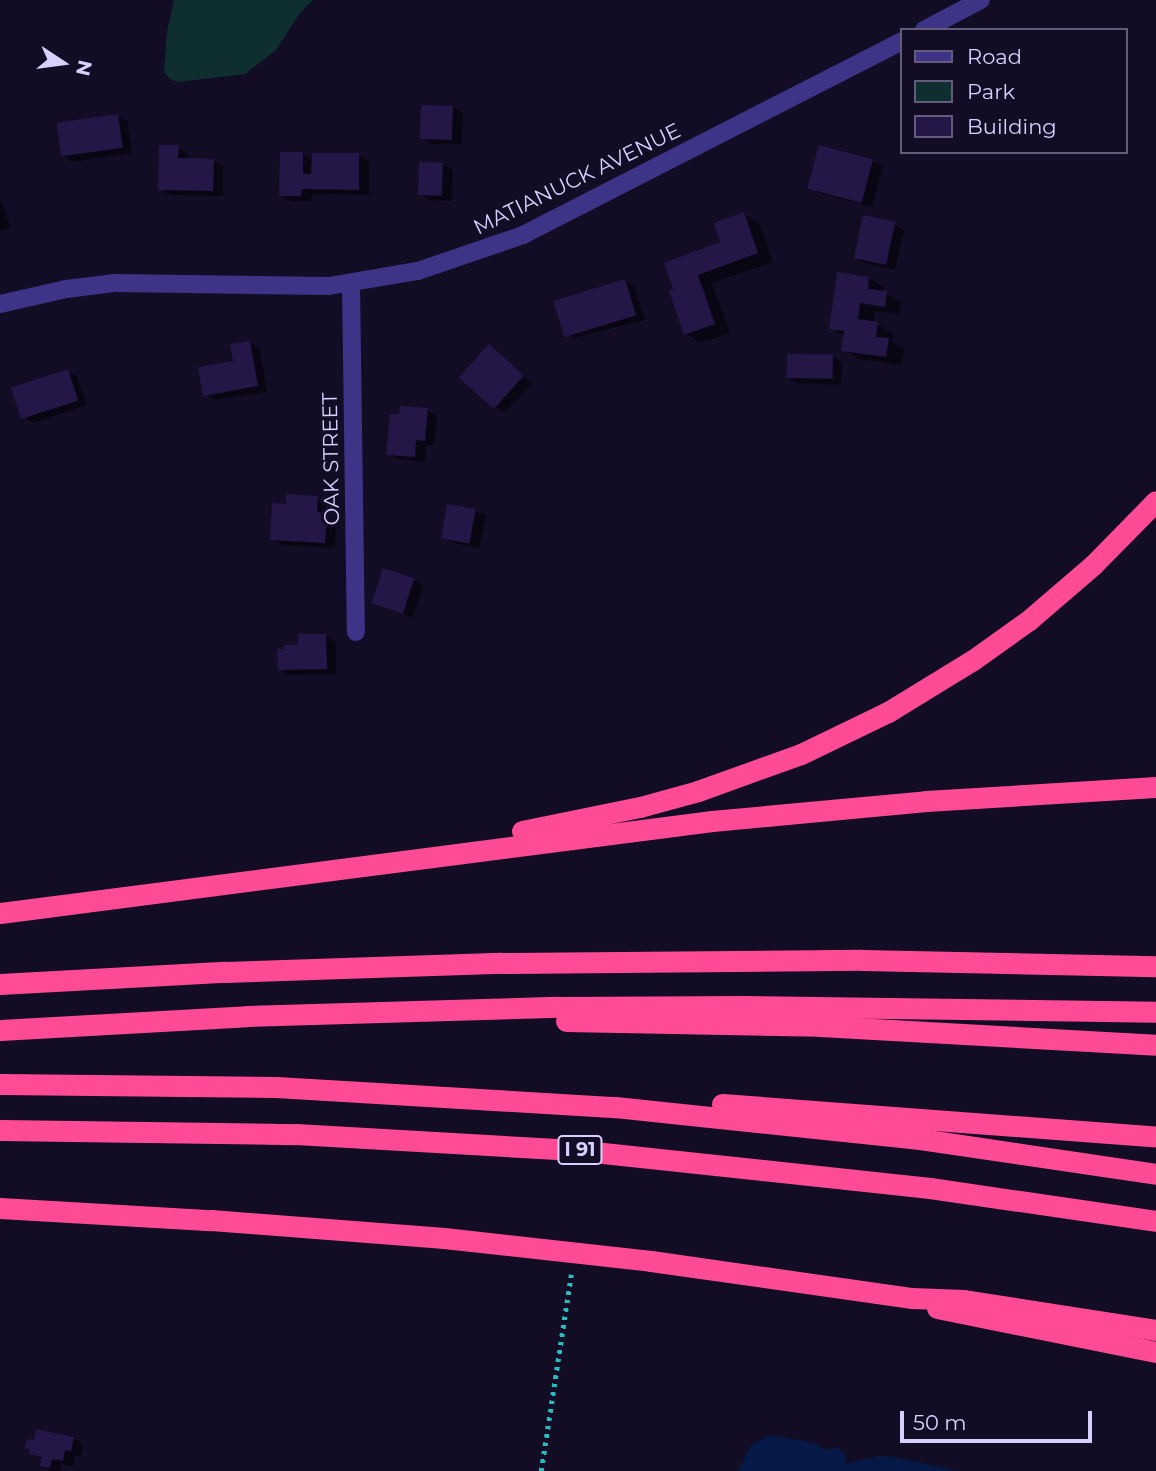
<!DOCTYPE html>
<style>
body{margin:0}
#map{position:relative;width:1156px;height:1471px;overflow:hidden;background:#120d25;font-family:Montserrat,sans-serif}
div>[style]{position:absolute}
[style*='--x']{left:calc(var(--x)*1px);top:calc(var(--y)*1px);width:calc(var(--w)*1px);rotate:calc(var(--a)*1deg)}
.green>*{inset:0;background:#0f2e2f}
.water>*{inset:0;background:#061845}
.shadow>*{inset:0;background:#0007}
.building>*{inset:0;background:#241747;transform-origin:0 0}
.path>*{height:4.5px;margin-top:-2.25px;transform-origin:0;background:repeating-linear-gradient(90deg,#25bdbe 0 3.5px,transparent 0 8.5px)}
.minor>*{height:18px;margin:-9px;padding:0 9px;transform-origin:9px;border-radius:9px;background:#3d3488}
.tertiary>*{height:18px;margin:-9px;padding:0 9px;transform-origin:9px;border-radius:9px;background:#3d3488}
.motorway>*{height:21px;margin:-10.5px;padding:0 10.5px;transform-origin:10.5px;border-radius:10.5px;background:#ff4b95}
span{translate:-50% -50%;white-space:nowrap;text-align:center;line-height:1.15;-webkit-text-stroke:7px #120d25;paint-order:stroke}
.shield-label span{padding:2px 5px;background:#120d25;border:2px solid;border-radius:5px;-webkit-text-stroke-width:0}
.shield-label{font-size:19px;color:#d9d0ff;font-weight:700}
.street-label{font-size:21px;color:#d9d0ff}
.legend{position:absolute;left:900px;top:28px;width:228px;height:126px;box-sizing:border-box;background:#120d25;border:2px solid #625b7c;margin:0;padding:9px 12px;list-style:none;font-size:21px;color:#d9d0ff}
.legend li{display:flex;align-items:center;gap:14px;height:35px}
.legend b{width:35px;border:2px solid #625b7c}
.north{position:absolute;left:28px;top:28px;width:70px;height:70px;-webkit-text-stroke:5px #120d25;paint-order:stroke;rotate:103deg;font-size:19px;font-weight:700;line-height:28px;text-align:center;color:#d9d0ff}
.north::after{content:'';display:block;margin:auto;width:24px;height:32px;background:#d9d0ff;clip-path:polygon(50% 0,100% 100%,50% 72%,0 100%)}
.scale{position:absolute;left:900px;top:1411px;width:192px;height:32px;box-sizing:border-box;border:4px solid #d9d0ff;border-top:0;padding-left:9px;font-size:21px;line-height:24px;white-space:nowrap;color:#d9d0ff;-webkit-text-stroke:5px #120d25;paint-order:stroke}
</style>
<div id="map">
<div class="green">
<div style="clip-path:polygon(174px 0,313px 0,300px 13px,276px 50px,245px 74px,178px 82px,170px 79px,164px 72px,167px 32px)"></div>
</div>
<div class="water">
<div style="clip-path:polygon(769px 1435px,810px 1442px,827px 1450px,837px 1447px,846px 1454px,845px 1464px,878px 1456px,895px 1457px,957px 1471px,738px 1471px,751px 1445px)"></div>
</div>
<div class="shadow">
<div style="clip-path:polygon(453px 107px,463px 113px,462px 144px,432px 144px,422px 138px)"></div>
<div style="clip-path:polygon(118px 116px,128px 121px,132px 153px,73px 162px,63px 156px)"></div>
<div style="clip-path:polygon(178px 147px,188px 153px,188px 160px,213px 160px,223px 166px,223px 196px,170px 195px,160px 189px)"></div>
<div style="clip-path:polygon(820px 147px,873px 161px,883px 167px,872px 207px,819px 193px,809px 187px)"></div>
<div style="clip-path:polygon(303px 154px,313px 160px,359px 155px,369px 161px,369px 195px,312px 194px,311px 201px,290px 201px,280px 195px)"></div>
<div style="clip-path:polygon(421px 164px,443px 164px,453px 170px,452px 201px,430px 200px,420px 194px)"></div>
<div style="clip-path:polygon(0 198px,11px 227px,0 231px)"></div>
<div style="clip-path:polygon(743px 214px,759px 223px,773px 262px,712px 283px,730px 333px,701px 343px,686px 334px,675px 291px,723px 243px)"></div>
<div style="clip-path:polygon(894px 224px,904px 230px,895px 270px,865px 263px,855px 258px)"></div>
<div style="clip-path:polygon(869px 278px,884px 287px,883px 292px,901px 302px,900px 314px,875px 311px,873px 323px,893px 333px,892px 342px,904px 349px,901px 365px,859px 359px,843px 350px,845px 336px,831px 328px)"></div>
<div style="clip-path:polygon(625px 281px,635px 287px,645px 320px,574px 338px,564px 332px)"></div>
<div style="clip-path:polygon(250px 343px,260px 349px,267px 392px,215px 400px,205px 394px)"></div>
<div style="clip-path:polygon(489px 347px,533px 383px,505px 413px,495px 407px)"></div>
<div style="clip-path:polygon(832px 356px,842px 362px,841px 385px,797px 383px,787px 377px)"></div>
<div style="clip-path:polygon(67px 371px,77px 377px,87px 405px,33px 423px,23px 417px)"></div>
<div style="clip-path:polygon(427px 410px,437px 416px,434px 445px,426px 445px,425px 462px,398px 459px,388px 454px)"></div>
<div style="clip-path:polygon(317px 498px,327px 504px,327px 515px,336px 520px,335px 548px,282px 545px,272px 539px,288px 506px)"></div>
<div style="clip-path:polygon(476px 511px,486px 516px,480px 548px,453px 543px,443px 538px)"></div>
<div style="clip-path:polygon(413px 580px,423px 585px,413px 618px,374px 602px)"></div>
<div style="clip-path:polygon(326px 636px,336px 642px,336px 674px,289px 675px,279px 669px,300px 646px)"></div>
<div style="clip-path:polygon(73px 1438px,83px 1444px,81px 1456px,75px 1455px,73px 1466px,62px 1464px,60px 1471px,51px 1471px,42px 1465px,43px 1460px,27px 1447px)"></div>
</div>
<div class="building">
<div style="left:421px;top:105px;width:32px;height:34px;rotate:2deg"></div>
<div style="left:118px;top:114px;width:34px;height:62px;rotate:82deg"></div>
<div style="clip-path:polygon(159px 145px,179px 145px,178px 158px,214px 159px,213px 191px,158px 190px)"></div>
<div style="left:819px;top:145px;width:56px;height:45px;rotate:15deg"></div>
<div style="clip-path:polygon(280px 152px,303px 152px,303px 174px,311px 174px,312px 153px,359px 153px,359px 190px,302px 189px,301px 196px,279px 196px)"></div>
<div style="left:419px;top:162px;width:24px;height:33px;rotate:2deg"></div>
<div style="clip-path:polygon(744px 212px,758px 253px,698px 275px,715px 324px,684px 335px,669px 291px,673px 289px,664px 263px,720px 242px,714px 223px)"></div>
<div style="left:863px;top:215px;width:33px;height:44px;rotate:12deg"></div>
<div style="clip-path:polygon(837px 272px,869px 277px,868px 289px,887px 291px,885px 307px,860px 303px,858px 319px,878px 322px,876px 337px,889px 338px,886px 357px,841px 351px,844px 331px,829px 329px)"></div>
<div style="left:625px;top:279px;width:38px;height:75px;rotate:73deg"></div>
<div style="clip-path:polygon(250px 341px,258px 386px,203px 396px,198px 367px,233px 361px,230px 344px)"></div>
<div style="left:489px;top:344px;width:47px;height:45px;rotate:42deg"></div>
<div style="left:787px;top:354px;width:46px;height:24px;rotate:1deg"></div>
<div style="left:68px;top:369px;width:33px;height:60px;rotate:72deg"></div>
<div style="clip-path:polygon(400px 406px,428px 408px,425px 441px,416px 440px,415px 457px,386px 455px,390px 414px,399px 414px)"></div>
<div style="clip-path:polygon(286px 494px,318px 496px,317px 512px,327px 513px,325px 543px,270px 540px,272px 503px,286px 504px)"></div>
<div style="left:447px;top:504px;width:29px;height:35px;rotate:10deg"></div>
<div style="left:383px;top:568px;width:33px;height:37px;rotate:18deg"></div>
<div style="clip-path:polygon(298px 634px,326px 634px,327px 669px,278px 670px,277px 649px,284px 649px,284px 645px,298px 645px)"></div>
<div style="clip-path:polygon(36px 1429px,74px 1437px,71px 1452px,65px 1450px,63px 1461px,52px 1459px,50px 1468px,40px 1466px,42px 1457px,29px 1454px,30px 1449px,25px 1448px,27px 1439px,34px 1440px)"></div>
</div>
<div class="path">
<div style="--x:541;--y:1471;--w:199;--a:-81.3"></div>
</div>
<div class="minor">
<div style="--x:351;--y:284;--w:348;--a:89.2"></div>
</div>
<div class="tertiary">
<div style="--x:924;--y:30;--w:64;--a:-27.8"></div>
<div style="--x:0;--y:304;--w:68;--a:-12.8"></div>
<div style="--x:66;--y:289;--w:48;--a:-7.1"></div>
<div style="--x:114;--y:283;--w:215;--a:0.8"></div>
<div style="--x:329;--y:286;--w:90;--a:-9.6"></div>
<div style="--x:418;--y:271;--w:111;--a:-18.9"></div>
<div style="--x:523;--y:235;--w:426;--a:-27.1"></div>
</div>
<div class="motorway">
<div style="--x:522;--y:831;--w:120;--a:-11.5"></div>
<div style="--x:640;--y:807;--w:60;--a:-15.4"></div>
<div style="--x:698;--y:791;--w:109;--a:-19.8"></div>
<div style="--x:801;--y:754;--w:97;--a:-25.8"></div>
<div style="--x:888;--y:712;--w:100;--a:-31.5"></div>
<div style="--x:973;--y:660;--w:69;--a:-35.5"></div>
<div style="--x:1029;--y:620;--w:86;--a:-40.7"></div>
<div style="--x:1094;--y:564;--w:88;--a:-45.5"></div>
<div style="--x:0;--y:913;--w:718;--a:-7.36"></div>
<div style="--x:712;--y:821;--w:215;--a:-5.3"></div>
<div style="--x:926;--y:801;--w:230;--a:-3.5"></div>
<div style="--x:0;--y:984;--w:225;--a:-3.1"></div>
<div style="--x:225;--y:972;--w:276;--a:-1.9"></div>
<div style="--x:501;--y:963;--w:361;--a:-0.5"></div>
<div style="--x:862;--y:960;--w:294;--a:1.2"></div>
<div style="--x:566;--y:1021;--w:254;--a:1.1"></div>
<div style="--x:820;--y:1026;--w:337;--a:3.2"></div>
<div style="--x:0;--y:1030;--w:247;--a:-3.2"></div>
<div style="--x:247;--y:1016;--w:311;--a:-1.7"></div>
<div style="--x:558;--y:1007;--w:186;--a:-0.3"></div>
<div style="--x:744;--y:1006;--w:412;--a:0.8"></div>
<div style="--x:0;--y:1084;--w:276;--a:0.6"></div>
<div style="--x:276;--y:1087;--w:340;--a:3.4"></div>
<div style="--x:615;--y:1107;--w:307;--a:6"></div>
<div style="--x:920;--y:1139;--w:239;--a:8.4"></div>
<div style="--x:722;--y:1104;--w:435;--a:4.3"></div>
<div style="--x:0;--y:1130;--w:296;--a:0.8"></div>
<div style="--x:296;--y:1134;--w:279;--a:3.3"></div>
<div style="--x:575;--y:1150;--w:357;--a:6.1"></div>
<div style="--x:930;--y:1188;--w:228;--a:8.3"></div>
<div style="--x:0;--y:1208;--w:211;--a:3.3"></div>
<div style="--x:211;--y:1220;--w:234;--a:4.4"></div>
<div style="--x:444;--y:1238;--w:208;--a:6.3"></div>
<div style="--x:651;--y:1261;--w:264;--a:8.1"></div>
<div style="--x:912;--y:1298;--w:52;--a:2.2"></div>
<div style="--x:964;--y:1300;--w:194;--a:8.9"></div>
<div style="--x:937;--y:1308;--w:223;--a:11.4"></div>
</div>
<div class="shield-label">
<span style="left:580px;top:1150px">I 91</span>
</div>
<div class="street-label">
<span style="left:577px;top:179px;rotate:-26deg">MATIANUCK AVENUE</span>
<span style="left:331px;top:459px;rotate:-91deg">OAK STREET</span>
</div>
<ul class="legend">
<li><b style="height:9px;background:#3d3488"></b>Road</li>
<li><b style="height:19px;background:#0f2e2f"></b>Park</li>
<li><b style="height:19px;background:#241747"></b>Building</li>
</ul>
<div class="north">N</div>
<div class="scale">50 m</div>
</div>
